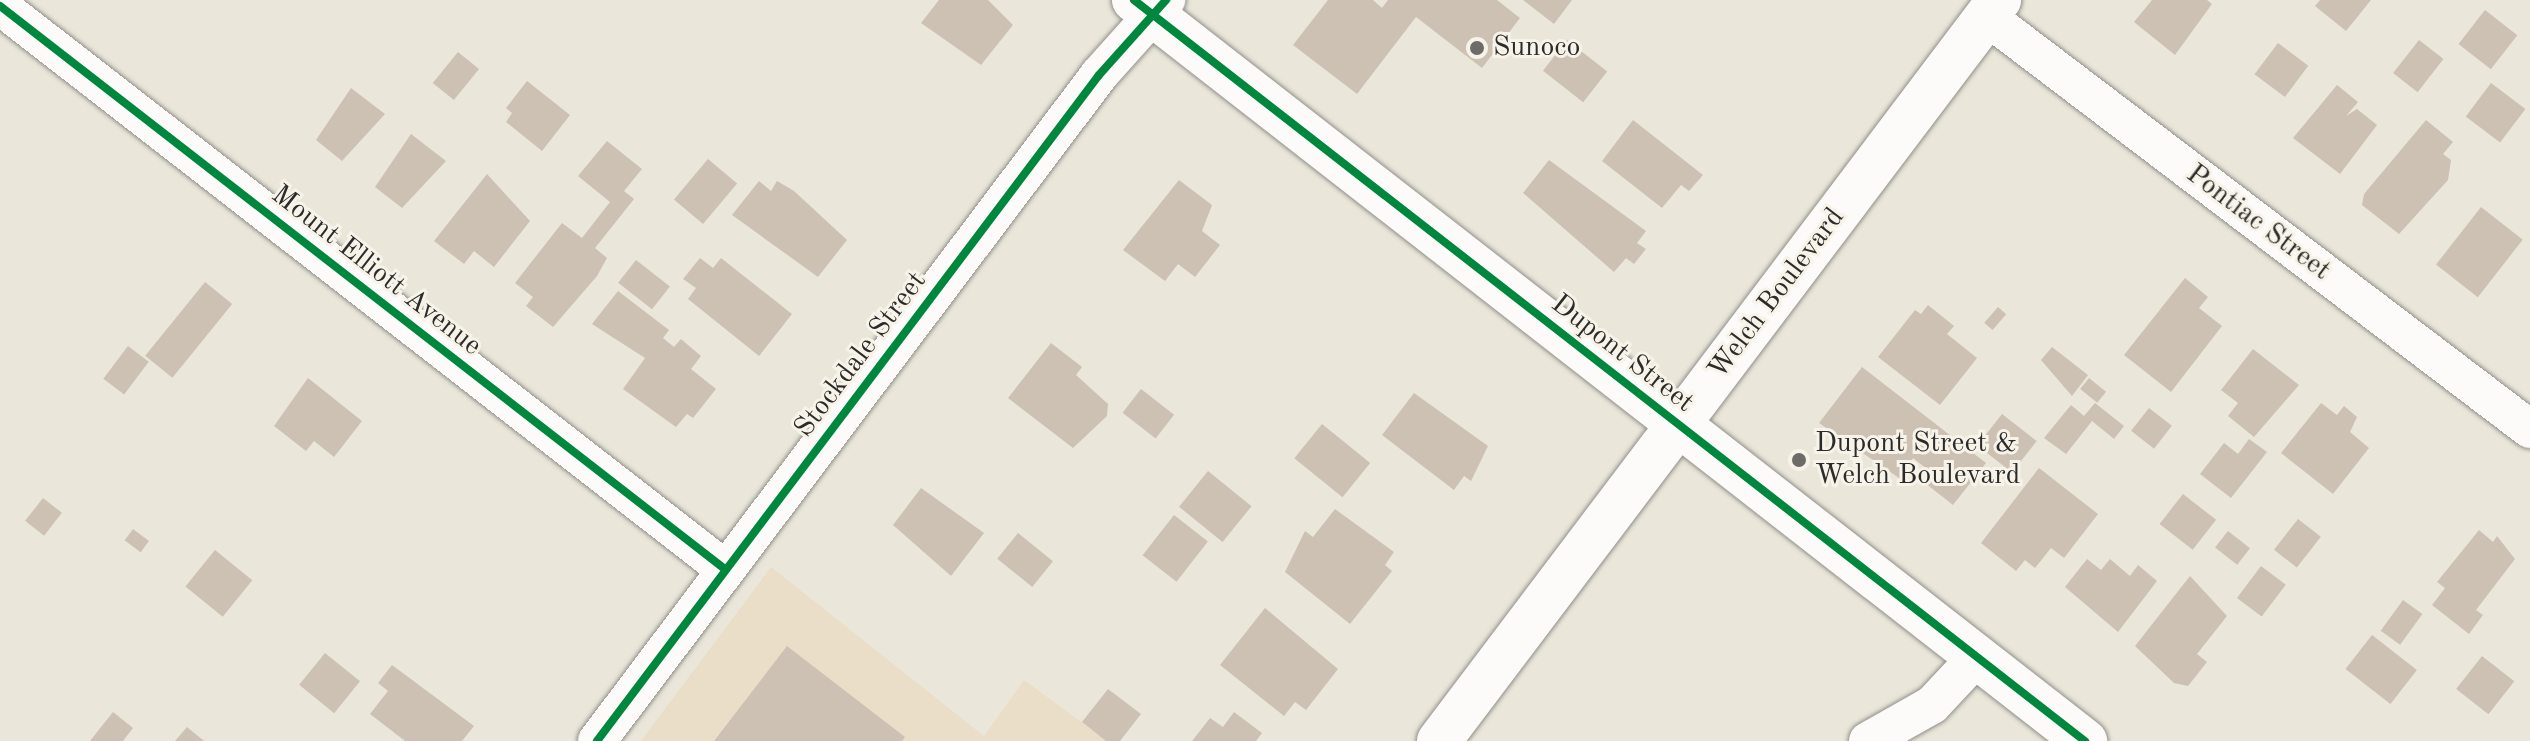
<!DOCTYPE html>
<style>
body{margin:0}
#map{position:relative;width:2530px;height:741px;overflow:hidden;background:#eae6da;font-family:"Old Standard TT",serif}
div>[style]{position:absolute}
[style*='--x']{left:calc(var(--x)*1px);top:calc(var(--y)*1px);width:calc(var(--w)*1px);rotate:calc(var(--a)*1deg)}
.built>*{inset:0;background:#ebdec8}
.building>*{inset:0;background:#cdc1b4;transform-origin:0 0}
.roads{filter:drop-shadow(0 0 2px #908f89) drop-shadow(0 0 2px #908f89)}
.street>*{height:38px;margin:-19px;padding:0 19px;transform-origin:19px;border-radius:19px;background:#fcfbf9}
.secondary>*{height:44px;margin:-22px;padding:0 22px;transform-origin:22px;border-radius:22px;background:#fcfbf9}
.cycleway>*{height:8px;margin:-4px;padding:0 4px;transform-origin:4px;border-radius:4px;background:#00873e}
.dots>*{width:22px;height:22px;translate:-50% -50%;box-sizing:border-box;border:4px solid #f7f3e8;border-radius:50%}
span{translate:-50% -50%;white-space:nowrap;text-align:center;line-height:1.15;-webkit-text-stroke:6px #f7f3e8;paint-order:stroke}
.poi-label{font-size:28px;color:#2b2b2b}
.left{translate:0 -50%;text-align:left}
.street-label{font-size:28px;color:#2b2b2b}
</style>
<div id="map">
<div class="built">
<div style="clip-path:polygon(771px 567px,984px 736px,1024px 680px,1107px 741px,641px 741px)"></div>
</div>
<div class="building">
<div style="clip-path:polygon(939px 0,988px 0,1013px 25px,981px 65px,921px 23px)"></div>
<div style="clip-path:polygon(1328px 0,1373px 0,1382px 8px,1388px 0,1497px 0,1520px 18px,1482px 68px,1416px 17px,1357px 94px,1293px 45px)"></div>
<div style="clip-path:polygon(1523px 0,1572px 0,1554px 24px)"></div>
<div style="clip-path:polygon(2152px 0,2207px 0,2212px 4px,2175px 55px,2134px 22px)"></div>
<div style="clip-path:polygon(2320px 0,2371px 0,2346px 31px,2315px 6px)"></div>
<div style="left:2485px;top:10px;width:41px;height:43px;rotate:38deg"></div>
<div style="left:1567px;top:40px;width:51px;height:39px;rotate:38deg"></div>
<div style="left:2419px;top:40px;width:31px;height:42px;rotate:38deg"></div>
<div style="left:2278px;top:43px;width:38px;height:39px;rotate:37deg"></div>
<div style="left:458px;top:52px;width:27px;height:40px;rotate:39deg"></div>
<div style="clip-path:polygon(527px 81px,570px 115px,542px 151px,506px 122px,512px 113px,506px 108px)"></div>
<div style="left:2491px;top:83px;width:43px;height:42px;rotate:37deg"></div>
<div style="clip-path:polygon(2337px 85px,2358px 102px,2346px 116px,2357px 109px,2377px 125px,2340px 174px,2293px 138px)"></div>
<div style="clip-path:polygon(351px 88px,385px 114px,342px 161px,316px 140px)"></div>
<div style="clip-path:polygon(1633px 120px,1703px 175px,1689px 191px,1681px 185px,1662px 208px,1602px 161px)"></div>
<div style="clip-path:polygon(2426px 120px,2453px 142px,2443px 154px,2451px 160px,2448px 180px,2399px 234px,2362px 205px,2364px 194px)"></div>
<div style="clip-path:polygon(411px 134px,446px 161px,402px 208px,375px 187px)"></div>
<div style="clip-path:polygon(607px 141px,642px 169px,624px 191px,634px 199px,595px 248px,607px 258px,597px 276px,553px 327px,526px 306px,533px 297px,515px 283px,562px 223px,582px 238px,610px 202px,578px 176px)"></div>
<div style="left:708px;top:159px;width:38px;height:53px;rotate:40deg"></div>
<div style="clip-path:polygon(1549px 160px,1646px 231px,1637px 243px,1646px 249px,1634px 264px,1626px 258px,1614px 272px,1523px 193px)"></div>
<div style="clip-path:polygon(487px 174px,530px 221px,494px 267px,474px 251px,464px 264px,434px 241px)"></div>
<div style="clip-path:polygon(1179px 180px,1212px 205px,1202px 231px,1220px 245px,1195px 277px,1178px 264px,1165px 281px,1123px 250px)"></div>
<div style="clip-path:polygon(759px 181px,771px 191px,777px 181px,794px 191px,847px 240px,818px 277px,732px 215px)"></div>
<div style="left:2481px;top:207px;width:53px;height:73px;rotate:38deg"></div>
<div style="clip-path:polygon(700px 258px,713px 268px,721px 258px,792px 314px,759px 356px,688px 299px,696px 288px,683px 279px)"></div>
<div style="left:636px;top:260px;width:43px;height:29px;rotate:38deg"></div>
<div style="clip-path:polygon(2185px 278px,2208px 297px,2199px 308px,2222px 326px,2171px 392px,2124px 355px)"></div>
<div style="left:205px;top:282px;width:35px;height:95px;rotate:39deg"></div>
<div style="clip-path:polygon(618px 291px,669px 330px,663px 338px,674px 347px,681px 339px,701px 356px,691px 369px,716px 389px,693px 418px,687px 414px,676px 427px,623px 389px,645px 358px,592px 324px)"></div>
<div style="clip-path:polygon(1928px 305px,1954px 326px,1947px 334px,1977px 358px,1940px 405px,1878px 357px,1915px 310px,1921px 314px)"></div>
<div style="left:1998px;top:307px;width:11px;height:21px;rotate:41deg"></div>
<div style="clip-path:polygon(1051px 343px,1082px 367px,1076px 375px,1108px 404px,1107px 416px,1073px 448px,1008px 398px)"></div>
<div style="left:128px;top:346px;width:26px;height:41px;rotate:37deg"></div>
<div style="clip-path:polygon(2052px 347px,2088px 375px,2072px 396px,2041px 360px)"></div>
<div style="clip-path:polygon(2253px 349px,2299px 385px,2254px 437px,2228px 416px,2238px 403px,2221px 390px)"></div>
<div style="clip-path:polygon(1862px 367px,1986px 463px,1953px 505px,1920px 479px,1928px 470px,1913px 458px,1902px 480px,1819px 423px)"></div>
<div style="clip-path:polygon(308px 378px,362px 421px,334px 457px,314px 441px,306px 451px,274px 426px)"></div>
<div style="left:2089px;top:378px;width:22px;height:14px;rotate:39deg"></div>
<div style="left:1141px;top:389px;width:42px;height:30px;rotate:38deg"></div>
<div style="clip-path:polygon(1414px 393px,1488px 446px,1471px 481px,1464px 476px,1454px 490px,1382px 435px)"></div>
<div style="clip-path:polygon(2095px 403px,2124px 426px,2114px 439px,2092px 421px,2066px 454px,2044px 438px,2071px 405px,2084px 416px)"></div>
<div style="clip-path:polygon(2321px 403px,2337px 415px,2344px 406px,2357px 417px,2350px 432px,2369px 448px,2333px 494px,2281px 453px)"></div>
<div style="left:2149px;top:408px;width:29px;height:29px;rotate:38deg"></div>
<div style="left:2002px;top:414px;width:44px;height:40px;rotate:38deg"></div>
<div style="left:1322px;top:424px;width:62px;height:44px;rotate:39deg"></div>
<div style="clip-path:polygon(2249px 439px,2267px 452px,2231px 498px,2200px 474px,2224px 443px,2238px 454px)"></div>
<div style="clip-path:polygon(2039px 468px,2098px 514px,2064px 558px,2051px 548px,2035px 568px,2025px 560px,2016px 571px,1981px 543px)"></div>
<div style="left:1208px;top:471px;width:56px;height:46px;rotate:39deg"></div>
<div style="clip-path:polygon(921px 488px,984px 533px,951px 576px,893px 525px)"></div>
<div style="left:2183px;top:494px;width:42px;height:38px;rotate:38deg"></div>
<div style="left:43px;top:498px;width:24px;height:29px;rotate:38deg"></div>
<div style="clip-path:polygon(1335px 509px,1394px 552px,1385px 565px,1392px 571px,1350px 624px,1285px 572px,1305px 531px,1313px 537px)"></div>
<div style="left:1174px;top:515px;width:43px;height:51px;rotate:38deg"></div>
<div style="left:2298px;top:519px;width:29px;height:39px;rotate:38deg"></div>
<div style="left:133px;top:529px;width:20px;height:14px;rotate:37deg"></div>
<div style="clip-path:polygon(2479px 530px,2493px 542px,2497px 536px,2515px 559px,2476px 610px,2483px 615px,2469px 634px,2432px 605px,2445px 588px,2437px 582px)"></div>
<div style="left:2228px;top:531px;width:28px;height:21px;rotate:38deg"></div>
<div style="left:1018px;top:533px;width:45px;height:33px;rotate:39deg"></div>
<div style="left:215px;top:550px;width:48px;height:47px;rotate:39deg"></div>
<div style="clip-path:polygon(2087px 559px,2101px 570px,2110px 559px,2130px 576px,2138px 565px,2157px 581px,2118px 632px,2065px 587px)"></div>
<div style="left:2261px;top:566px;width:31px;height:40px;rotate:37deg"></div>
<div style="clip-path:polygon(2190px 576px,2227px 616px,2197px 654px,2207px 662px,2188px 686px,2174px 683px,2135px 646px)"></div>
<div style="left:2403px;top:600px;width:24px;height:38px;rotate:36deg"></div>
<div style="clip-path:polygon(1265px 608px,1338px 669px,1306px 710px,1295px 702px,1284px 716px,1220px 665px)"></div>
<div style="left:2372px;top:635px;width:57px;height:43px;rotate:38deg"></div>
<div style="clip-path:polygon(787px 646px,905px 737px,902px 741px,714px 741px)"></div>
<div style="left:325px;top:653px;width:45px;height:41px;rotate:39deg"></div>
<div style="left:2482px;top:656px;width:41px;height:42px;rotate:38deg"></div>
<div style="clip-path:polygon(392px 665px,474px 726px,462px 741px,405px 741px,370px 714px,388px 691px,378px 683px)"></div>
<div style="clip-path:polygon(1108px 689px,1141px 714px,1120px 741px,1106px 741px,1082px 722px)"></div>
<div style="clip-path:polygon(113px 712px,133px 728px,123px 741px,90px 741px)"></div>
<div style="clip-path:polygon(1234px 712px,1262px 733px,1256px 741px,1192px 741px,1210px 718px,1223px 727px)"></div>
<div style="clip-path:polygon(187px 727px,204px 741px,175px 741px)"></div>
</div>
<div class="roads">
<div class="street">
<div style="--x:0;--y:6;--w:919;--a:37.84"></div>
<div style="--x:1986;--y:16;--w:683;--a:37.21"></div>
<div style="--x:597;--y:741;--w:834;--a:-52.99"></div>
<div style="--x:1099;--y:75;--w:101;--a:-48.2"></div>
<div style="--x:1868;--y:741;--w:73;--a:-29.4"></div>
<div style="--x:1932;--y:705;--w:64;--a:-46.9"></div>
</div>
<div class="secondary">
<div style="--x:1134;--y:0;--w:1206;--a:37.93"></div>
<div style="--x:1439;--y:741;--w:929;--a:-52.92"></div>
</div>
</div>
<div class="cycleway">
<div style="--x:1134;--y:0;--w:1206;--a:37.93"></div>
<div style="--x:0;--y:6;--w:919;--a:37.84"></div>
<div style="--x:597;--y:741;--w:834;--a:-52.99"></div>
<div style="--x:1099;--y:75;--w:101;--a:-48.2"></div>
</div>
<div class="dots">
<div style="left:1477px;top:48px;background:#6e6c68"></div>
<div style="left:1799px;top:460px;background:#6e6c68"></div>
</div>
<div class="poi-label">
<span class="left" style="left:1493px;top:48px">Sunoco</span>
<span class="left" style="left:1815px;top:460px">Dupont Street &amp;<br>Welch Boulevard</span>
</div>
<div class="street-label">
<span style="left:2258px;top:223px;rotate:37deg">Pontiac Street</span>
<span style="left:376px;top:271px;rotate:38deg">Mount Elliott Avenue</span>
<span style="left:1777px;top:294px;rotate:-53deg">Welch Boulevard</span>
<span style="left:1622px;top:354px;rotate:38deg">Dupont Street</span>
<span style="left:861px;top:355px;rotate:-53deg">Stockdale Street</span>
</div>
</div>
